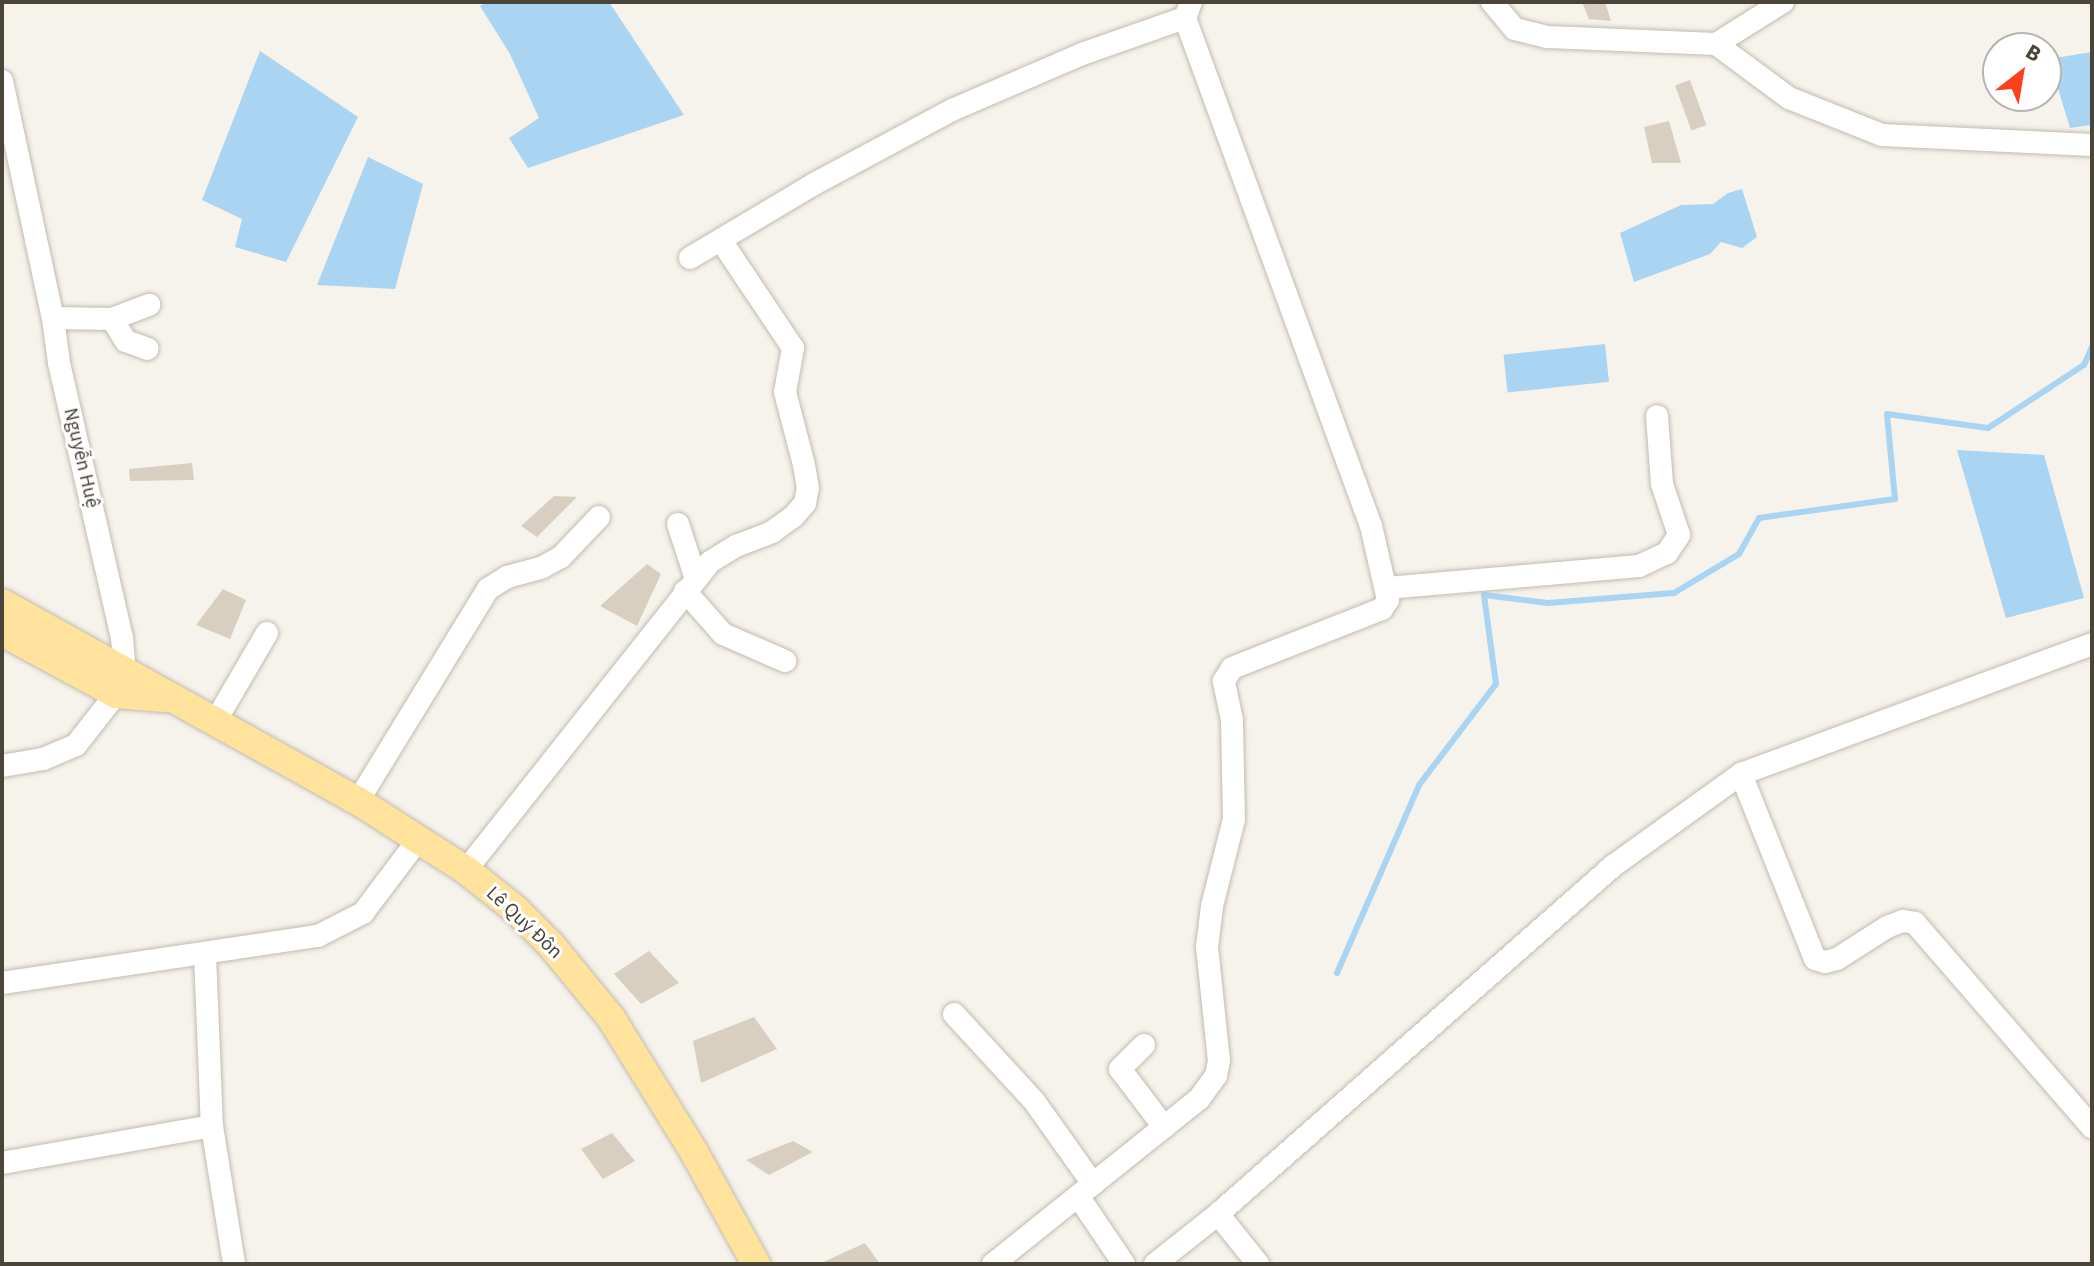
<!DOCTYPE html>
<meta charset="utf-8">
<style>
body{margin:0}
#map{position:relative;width:2094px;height:1266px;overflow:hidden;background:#f6f3ec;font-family:"Source Sans 3",sans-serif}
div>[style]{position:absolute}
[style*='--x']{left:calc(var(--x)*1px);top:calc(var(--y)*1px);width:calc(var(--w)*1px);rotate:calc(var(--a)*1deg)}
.water>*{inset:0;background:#a9d4f2;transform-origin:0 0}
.stream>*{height:6px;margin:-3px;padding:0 3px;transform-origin:3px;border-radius:3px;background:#a9d4f2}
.building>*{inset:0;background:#d8cfc1;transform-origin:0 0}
.roads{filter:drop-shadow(0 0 2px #c2bbae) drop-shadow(0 0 2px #c2bbae)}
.minor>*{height:22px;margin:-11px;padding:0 11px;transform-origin:11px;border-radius:11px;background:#fff}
.major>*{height:28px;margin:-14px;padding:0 14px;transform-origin:14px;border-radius:14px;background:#ffe39c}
span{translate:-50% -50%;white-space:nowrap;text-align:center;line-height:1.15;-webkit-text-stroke:6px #fff;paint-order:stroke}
.street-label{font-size:20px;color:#4b4439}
.frame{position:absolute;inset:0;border:4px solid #4b4439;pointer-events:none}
.north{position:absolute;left:1982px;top:32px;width:80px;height:80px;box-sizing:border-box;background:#fff;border:2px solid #b7b4b0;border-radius:50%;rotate:31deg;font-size:22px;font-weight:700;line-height:32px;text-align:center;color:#4b4439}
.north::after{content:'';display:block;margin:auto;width:28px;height:36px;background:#fc3f1d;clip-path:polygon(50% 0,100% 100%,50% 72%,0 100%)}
</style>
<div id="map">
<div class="water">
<div style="clip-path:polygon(486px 2px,609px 2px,684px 115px,528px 168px,509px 138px,539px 118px,510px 54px,480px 6px)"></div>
<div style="clip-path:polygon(260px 51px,358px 117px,286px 262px,235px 247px,242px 219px,202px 200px)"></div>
<div style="clip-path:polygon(2092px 52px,2092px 125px,2070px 128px,2049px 59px)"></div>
<div style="clip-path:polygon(368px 157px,423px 184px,395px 289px,317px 285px)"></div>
<div style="clip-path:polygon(1742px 189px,1757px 237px,1742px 248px,1721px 242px,1710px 254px,1634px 282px,1620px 233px,1681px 205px,1713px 204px,1728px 193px)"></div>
<div style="left:1605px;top:344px;width:38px;height:102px;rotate:84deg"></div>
<div style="clip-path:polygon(1957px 450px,2044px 455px,2084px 598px,2006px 618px)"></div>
</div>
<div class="stream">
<div style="--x:1337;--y:973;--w:205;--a:-66.4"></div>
<div style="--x:1419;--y:785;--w:127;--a:-52.7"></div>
<div style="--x:1496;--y:684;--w:90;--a:-97.7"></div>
<div style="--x:1484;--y:595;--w:64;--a:7.1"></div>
<div style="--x:1548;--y:603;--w:126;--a:-4.5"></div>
<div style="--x:1674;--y:593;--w:76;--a:-31"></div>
<div style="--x:1739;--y:554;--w:41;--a:-60.9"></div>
<div style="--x:1759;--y:518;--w:137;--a:-8"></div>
<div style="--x:1895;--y:499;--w:85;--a:-95.4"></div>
<div style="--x:1887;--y:414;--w:102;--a:7.9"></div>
<div style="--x:1988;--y:428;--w:115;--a:-33.3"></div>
<div style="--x:2084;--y:365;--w:20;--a:-66"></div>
</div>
<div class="building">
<div style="clip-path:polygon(1582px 2px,1605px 2px,1611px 21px,1589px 19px)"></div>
<div style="left:1690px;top:80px;width:48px;height:16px;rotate:70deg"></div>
<div style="clip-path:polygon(1669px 121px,1681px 163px,1652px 163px,1644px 127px)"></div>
<div style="clip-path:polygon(192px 463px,194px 480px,130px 481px,129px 469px)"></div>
<div style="clip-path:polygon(554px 496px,577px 497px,537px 537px,521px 526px)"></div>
<div style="clip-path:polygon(647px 564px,661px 574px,637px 626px,600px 606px)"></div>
<div style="clip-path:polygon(223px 589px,246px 600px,230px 639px,196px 625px)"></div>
<div style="clip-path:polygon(649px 951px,679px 983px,641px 1004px,614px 974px)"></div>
<div style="clip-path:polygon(754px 1017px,777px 1049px,701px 1083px,693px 1041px)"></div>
<div style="clip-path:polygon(612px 1133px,635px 1161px,603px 1179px,581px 1149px)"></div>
<div style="clip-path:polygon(793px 1141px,813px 1152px,769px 1175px,746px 1160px)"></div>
<div style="clip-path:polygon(865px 1243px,880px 1264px,819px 1264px)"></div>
</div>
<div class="roads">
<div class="minor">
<div style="--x:1492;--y:2;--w:35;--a:50"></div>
<div style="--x:1515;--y:29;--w:34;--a:14"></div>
<div style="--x:1548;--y:37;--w:168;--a:2.4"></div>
<div style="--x:1716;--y:44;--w:91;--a:36.5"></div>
<div style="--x:1789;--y:98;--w:100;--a:21.7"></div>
<div style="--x:1882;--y:135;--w:210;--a:2.7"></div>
<div style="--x:1716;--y:44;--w:79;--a:-32.1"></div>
<div style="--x:2;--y:81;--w:242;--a:77.9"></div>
<div style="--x:53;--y:318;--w:45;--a:82.4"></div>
<div style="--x:59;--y:363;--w:282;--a:77.1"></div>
<div style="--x:122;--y:638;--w:35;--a:85"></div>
<div style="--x:125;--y:673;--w:23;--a:113"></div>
<div style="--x:116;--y:694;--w:65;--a:128.1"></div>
<div style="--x:76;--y:745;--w:36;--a:157"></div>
<div style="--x:43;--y:759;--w:42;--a:170.3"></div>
<div style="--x:690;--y:258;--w:144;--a:-30.8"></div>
<div style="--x:814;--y:184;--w:157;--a:-28.2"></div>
<div style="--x:952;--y:110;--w:142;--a:-23.3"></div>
<div style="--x:1082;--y:54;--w:109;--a:-19.3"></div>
<div style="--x:53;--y:318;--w:59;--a:1"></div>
<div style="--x:112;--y:319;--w:40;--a:-21"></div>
<div style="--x:112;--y:319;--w:26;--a:58"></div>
<div style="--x:126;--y:341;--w:23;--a:20"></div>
<div style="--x:678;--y:524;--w:58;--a:71.9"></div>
<div style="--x:1387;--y:588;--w:253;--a:-5"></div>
<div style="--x:1639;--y:566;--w:31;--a:-25"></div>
<div style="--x:1667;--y:553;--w:22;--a:-56"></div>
<div style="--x:1679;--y:535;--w:54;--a:-108.4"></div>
<div style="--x:1662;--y:484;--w:68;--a:-94.2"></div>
<div style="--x:685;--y:591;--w:57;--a:48.5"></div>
<div style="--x:723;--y:634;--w:68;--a:23.5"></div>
<div style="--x:215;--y:722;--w:103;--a:-59.7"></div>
<div style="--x:1741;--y:774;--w:199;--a:68.2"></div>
<div style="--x:1815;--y:959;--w:10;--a:17"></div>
<div style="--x:1825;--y:962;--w:12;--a:-14"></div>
<div style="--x:1837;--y:959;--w:59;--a:-32.6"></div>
<div style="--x:1887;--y:927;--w:17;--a:-21"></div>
<div style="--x:1903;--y:921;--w:12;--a:9"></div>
<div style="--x:1915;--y:923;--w:270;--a:49.1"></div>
<div style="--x:358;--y:801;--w:249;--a:-58.5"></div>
<div style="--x:488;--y:589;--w:22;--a:-32"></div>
<div style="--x:507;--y:577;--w:35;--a:-15"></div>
<div style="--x:541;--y:568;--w:23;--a:-29"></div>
<div style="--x:561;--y:557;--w:55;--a:-46.5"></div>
<div style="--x:466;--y:870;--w:393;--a:-51.6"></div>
<div style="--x:710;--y:562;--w:31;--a:-32"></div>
<div style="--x:736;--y:546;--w:39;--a:-21"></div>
<div style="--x:772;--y:532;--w:26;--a:-36"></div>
<div style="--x:793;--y:517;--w:18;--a:-49"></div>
<div style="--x:805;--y:503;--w:15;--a:-79"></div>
<div style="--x:808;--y:488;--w:23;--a:-100"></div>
<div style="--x:804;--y:465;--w:75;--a:-104.6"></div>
<div style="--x:785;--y:392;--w:45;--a:-79.7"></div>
<div style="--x:793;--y:348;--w:128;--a:-123.8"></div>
<div style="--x:205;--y:954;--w:172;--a:87.7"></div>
<div style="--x:2;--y:983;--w:319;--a:-8.5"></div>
<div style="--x:318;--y:936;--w:51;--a:-27.1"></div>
<div style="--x:363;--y:913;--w:91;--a:-53"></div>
<div style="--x:954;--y:1014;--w:118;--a:47.4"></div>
<div style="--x:1034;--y:1101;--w:102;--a:54.6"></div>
<div style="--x:1144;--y:1045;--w:34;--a:135"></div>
<div style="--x:1120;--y:1069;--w:73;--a:52.8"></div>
<div style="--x:2;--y:1163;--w:213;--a:-10"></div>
<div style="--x:212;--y:1126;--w:140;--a:80.9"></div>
<div style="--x:1078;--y:1196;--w:82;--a:55.9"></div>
<div style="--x:1218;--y:1214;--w:64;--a:51.3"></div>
<div style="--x:993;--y:1264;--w:264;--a:-38.7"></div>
<div style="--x:1199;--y:1099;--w:29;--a:-54"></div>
<div style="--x:1216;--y:1076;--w:15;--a:-79"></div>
<div style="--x:1219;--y:1061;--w:115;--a:-96"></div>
<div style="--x:1207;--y:947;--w:41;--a:-83"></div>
<div style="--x:1212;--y:906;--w:90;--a:-75.8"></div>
<div style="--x:1234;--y:819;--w:99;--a:-91.2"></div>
<div style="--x:1232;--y:720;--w:40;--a:-102"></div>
<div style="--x:1224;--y:681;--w:15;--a:-58"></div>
<div style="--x:1232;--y:668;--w:161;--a:-21.5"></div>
<div style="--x:1382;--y:609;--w:11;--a:-56"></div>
<div style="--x:1388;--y:600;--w:76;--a:-102.9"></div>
<div style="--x:1371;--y:526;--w:541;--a:-110.11"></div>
<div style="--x:1185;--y:18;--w:17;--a:-69"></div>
<div style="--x:1155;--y:1264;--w:80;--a:-38.4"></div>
<div style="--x:1218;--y:1214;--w:526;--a:-41.38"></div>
<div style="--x:1613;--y:866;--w:158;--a:-35.7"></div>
<div style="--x:1741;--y:774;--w:374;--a:-20.3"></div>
</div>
<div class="major">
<div style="--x:2;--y:603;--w:407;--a:29.1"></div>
<div style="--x:358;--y:801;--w:128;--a:32.6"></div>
<div style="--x:466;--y:870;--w:63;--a:38.5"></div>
<div style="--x:515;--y:909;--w:51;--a:45"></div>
<div style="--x:551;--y:945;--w:94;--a:50.6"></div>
<div style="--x:611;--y:1018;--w:158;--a:58.2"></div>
<div style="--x:694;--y:1152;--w:128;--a:61"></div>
<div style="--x:2;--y:632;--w:130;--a:28.5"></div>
<div style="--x:116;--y:694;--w:48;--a:4.8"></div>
</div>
</div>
<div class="street-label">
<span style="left:81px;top:458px;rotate:77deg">Nguyễn Huệ</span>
<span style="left:524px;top:923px;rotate:43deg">Lê Quý Đôn</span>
</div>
<div class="frame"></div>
<div class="north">B</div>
</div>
